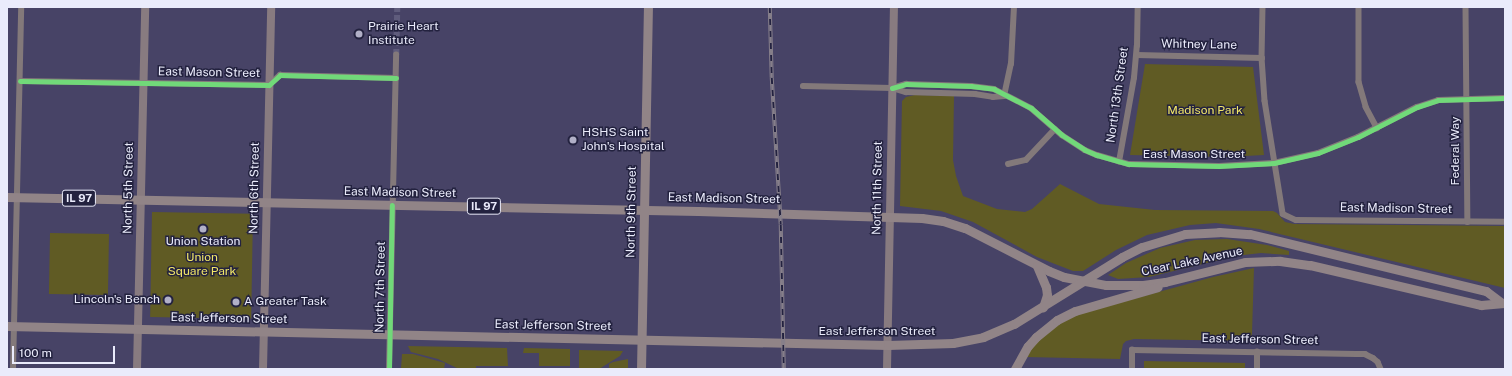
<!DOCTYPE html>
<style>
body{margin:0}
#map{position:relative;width:1512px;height:376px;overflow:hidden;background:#474366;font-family:"Public Sans",sans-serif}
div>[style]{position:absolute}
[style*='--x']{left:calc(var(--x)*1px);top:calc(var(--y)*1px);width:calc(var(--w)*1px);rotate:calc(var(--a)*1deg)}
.green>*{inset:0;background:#605b24;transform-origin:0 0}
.street-tunnel>*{height:5.5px;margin-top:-2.75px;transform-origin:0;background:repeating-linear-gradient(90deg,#5f5c7c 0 5.5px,transparent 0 8.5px)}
.street>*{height:5.5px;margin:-2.75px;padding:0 2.75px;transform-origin:2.75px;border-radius:2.75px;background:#83797a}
.secondary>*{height:8px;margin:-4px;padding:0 4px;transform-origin:4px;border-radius:4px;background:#887b80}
.primary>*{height:9px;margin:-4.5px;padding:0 4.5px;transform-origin:4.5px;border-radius:4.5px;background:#918487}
.rail>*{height:3.5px;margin-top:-1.75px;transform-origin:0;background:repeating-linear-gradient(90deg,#23223f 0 6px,#867f8a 0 12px);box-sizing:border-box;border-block:1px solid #867f8a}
.cycleway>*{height:5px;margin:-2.5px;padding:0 2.5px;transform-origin:2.5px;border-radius:2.5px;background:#71d979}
.dots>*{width:11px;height:11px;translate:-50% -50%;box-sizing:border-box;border:2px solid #23223f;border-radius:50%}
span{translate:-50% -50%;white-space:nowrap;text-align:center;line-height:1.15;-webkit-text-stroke:3px #23223f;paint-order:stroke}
.shield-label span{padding:1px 3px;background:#23223f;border:1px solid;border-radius:3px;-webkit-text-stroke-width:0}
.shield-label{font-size:11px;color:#eaebfb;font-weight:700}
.poi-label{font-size:12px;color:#eaebfb}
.left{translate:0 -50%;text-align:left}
.right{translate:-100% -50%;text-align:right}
.street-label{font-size:12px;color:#eaebfb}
.park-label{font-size:12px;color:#f2e768}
.frame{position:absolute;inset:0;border:8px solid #eaebfb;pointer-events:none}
.scale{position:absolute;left:12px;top:346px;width:103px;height:18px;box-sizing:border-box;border:2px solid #eaebfb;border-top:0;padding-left:5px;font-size:12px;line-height:14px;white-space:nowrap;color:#eaebfb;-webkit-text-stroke:3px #23223f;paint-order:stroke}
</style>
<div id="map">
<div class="green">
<div style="clip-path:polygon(1145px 64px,1253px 67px,1264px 155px,1227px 157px,1130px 155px)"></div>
<div style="clip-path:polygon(915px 95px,954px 96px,953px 160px,956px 176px,963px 196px,997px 209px,1025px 212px,1032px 209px,1060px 184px,1099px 204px,1155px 210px,1273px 211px,1277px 213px,1285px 222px,1294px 224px,1505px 226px,1505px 288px,1259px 229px,1216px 223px,1190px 225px,1147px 235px,1116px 250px,1083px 271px,1073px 271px,1037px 257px,973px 222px,941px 211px,900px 206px,902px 101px,906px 97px)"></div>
<div style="left:152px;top:212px;width:101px;height:105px;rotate:1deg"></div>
<div style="left:50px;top:233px;width:59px;height:61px;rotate:1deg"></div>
<div style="clip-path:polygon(1227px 239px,1267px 245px,1289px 251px,1289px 255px,1261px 253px,1235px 256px,1149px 277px,1118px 279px,1108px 275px,1126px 263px,1160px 248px,1195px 240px)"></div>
<div style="clip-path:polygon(1254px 268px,1252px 334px,1249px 341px,1134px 339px,1126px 341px,1123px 344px,1120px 359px,1025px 357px,1033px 345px,1056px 324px,1075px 315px,1213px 277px)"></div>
<div style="clip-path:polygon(408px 346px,507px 348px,508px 366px,476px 366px,476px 369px,459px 369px,438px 359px,411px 352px)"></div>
<div style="clip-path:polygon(524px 348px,570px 349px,570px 366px,539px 366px,539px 353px,523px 353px)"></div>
<div style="clip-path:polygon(579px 350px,623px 351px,620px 356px,599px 369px,579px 369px)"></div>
<div style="clip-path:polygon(402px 354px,413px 354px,445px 363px,444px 369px,401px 369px)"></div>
<div style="clip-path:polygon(628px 359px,628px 369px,609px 368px,609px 364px,613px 362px)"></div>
<div style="clip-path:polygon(1144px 361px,1245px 363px,1245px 369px,1144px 369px)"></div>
</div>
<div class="street-tunnel">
<div style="--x:396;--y:55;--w:48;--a:-88.8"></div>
</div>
<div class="street">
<div style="--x:1263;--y:7;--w:51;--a:91.1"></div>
<div style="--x:1262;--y:58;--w:43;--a:86"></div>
<div style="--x:1265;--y:101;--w:114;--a:80.9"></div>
<div style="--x:1283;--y:214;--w:14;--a:25"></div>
<div style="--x:1296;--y:220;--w:209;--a:0.5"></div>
<div style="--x:1359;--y:7;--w:75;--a:90"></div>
<div style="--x:1359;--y:82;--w:26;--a:74"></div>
<div style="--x:1366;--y:107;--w:24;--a:62"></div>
<div style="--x:1466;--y:7;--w:215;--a:89.5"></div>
<div style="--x:1137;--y:55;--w:125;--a:1.4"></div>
<div style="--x:20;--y:81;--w:249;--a:0.9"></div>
<div style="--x:269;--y:85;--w:15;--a:-42"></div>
<div style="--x:280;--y:75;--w:116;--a:1.5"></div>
<div style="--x:803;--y:86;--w:89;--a:1.3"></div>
<div style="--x:892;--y:88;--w:15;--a:16"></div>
<div style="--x:906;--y:92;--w:69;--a:1.7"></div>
<div style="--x:975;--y:94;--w:18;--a:9"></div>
<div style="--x:993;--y:97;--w:11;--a:-5"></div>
<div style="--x:892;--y:88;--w:15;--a:-16"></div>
<div style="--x:906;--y:84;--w:65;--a:1.8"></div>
<div style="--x:971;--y:86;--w:23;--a:7"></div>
<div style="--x:994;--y:89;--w:42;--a:27.2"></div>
<div style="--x:1031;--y:108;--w:41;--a:41.1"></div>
<div style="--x:1062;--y:135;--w:27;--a:33"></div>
<div style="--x:1085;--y:150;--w:13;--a:23"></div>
<div style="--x:1097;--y:155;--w:33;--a:16"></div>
<div style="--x:1129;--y:164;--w:90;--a:1.3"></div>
<div style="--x:1219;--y:166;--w:55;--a:-3.1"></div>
<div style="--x:1274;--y:163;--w:45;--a:-12.8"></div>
<div style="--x:1318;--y:153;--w:43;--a:-21.8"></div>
<div style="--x:1358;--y:137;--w:66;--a:-27"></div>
<div style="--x:1417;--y:107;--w:22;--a:-18"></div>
<div style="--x:1438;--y:100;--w:67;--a:-1.7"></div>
<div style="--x:1004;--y:96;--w:33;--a:-78"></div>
<div style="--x:1011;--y:64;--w:57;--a:-87"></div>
<div style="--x:1119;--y:162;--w:85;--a:-79.9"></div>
<div style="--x:1134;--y:78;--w:32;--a:-85"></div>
<div style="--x:1137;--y:46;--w:39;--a:-89"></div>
<div style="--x:1008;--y:164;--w:18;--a:-13"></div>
<div style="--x:1026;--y:160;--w:42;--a:-46.9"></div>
<div style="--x:13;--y:369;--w:362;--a:-88.7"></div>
<div style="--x:389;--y:369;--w:314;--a:-88.7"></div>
<div style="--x:1132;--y:369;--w:19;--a:-90"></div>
<div style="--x:1132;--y:350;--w:224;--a:1"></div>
<div style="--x:1356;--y:354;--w:9;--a:0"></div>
<div style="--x:1365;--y:354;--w:9;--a:27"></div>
<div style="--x:1373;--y:358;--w:6;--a:39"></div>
<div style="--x:1378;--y:362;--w:8;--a:67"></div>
<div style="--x:1257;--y:369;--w:17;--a:-90"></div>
</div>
<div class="secondary">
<div style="--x:137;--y:369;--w:362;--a:-88.7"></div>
<div style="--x:263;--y:369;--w:362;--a:-88.7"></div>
<div style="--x:887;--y:369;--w:362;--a:-88.9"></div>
</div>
<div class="primary">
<div style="--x:7;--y:197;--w:691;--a:1.16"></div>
<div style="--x:698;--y:211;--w:224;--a:1.8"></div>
<div style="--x:922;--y:218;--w:21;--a:8"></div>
<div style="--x:943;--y:221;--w:23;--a:18"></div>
<div style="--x:965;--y:228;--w:94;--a:27.1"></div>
<div style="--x:1049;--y:271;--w:16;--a:22"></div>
<div style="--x:1064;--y:277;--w:43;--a:10.8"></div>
<div style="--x:1106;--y:285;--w:37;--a:0"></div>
<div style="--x:1143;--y:285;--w:22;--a:-8"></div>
<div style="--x:1165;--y:282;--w:82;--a:-14"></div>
<div style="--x:1245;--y:262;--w:35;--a:-2"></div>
<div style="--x:1280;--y:261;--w:30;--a:8"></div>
<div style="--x:1310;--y:265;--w:176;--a:13.2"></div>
<div style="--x:1481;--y:305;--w:23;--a:-5"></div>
<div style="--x:1037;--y:266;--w:23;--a:67"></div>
<div style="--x:1046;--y:287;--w:8;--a:83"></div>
<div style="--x:1047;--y:295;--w:13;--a:108"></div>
<div style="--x:7;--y:326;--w:881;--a:1.24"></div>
<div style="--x:888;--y:345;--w:65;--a:-1.8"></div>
<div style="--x:953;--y:343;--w:31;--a:-11"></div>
<div style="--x:983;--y:337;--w:34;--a:-23"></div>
<div style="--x:1014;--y:324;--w:127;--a:-31.8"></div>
<div style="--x:1122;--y:257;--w:22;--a:-27"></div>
<div style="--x:1142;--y:247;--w:45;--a:-16.8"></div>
<div style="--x:1185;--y:234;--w:34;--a:-3"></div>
<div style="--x:1219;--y:232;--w:31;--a:4"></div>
<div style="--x:1250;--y:234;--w:243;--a:13.6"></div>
<div style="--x:1486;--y:291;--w:20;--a:37"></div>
<div style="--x:641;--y:369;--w:362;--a:-88.9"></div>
<div style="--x:1015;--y:369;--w:26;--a:-61"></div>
<div style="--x:1028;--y:346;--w:12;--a:-48"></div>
<div style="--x:1036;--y:337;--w:27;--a:-39"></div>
<div style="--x:1057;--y:320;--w:20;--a:-27"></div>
<div style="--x:1075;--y:311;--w:86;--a:-16.1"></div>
</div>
<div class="rail">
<div style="--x:770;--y:7;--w:71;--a:88.4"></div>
<div style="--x:772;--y:78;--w:147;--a:86.5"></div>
<div style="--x:781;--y:225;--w:144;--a:88.8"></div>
</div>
<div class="cycleway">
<div style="--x:20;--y:81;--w:249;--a:0.9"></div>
<div style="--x:269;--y:85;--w:15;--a:-42"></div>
<div style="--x:280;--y:75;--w:116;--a:1.5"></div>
<div style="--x:892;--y:88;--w:15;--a:-16"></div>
<div style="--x:906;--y:84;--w:65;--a:1.8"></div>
<div style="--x:971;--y:86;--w:23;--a:7"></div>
<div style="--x:994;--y:89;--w:42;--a:27.2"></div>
<div style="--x:1031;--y:108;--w:41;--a:41.1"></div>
<div style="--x:1062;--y:135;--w:27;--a:33"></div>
<div style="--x:1085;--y:150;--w:13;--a:23"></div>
<div style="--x:1097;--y:155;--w:33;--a:16"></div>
<div style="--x:1129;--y:164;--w:90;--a:1.3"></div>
<div style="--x:1219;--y:166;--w:55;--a:-3.1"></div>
<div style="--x:1274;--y:163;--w:45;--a:-12.8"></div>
<div style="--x:1318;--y:153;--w:43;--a:-21.8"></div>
<div style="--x:1358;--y:137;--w:66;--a:-27"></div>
<div style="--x:1417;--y:107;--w:22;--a:-18"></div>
<div style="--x:1438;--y:100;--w:67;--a:-1.7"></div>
<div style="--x:389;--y:369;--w:164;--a:-89"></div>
</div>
<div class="dots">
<div style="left:359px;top:34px;background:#b1b0c7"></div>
<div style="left:573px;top:140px;background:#b1b0c7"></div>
<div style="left:203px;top:229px;background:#b1b0c7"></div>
<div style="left:168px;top:300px;background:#b1b0c7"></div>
<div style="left:236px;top:302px;background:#b1b0c7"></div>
</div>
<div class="shield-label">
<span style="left:79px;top:198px">IL 97</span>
<span style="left:484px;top:206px">IL 97</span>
</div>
<div class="poi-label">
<span class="left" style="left:368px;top:34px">Prairie Heart<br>Institute</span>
<span class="left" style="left:582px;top:140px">HSHS Saint<br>John's Hospital</span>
<span style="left:203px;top:242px">Union Station</span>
<span class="right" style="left:160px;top:300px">Lincoln's Bench</span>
<span class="left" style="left:244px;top:302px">A Greater Task</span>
</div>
<div class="street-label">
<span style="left:1199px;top:45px;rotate:1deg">Whitney Lane</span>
<span style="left:209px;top:73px;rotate:1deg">East Mason Street</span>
<span style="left:1118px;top:95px;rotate:-82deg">North 13th Street</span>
<span style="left:1456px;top:151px;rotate:-90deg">Federal Way</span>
<span style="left:1194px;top:155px">East Mason Street</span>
<span style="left:129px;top:188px;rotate:-89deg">North 5th Street</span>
<span style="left:255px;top:188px;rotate:-89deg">North 6th Street</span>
<span style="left:878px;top:188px;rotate:-89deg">North 11th Street</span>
<span style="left:400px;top:193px;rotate:1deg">East Madison Street</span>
<span style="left:724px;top:199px;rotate:1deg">East Madison Street</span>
<span style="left:1396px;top:209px;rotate:1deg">East Madison Street</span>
<span style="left:632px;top:212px;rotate:-89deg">North 9th Street</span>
<span style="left:1192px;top:262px;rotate:-12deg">Clear Lake Avenue</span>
<span style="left:381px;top:287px;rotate:-89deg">North 7th Street</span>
<span style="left:229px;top:319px;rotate:1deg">East Jefferson Street</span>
<span style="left:553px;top:326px;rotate:1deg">East Jefferson Street</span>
<span style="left:877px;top:332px">East Jefferson Street</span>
<span style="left:1260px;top:340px;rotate:1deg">East Jefferson Street</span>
</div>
<div class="park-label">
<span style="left:1205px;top:111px">Madison Park</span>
<span style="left:202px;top:265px">Union<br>Square Park</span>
</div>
<div class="frame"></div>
<div class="scale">100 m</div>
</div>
